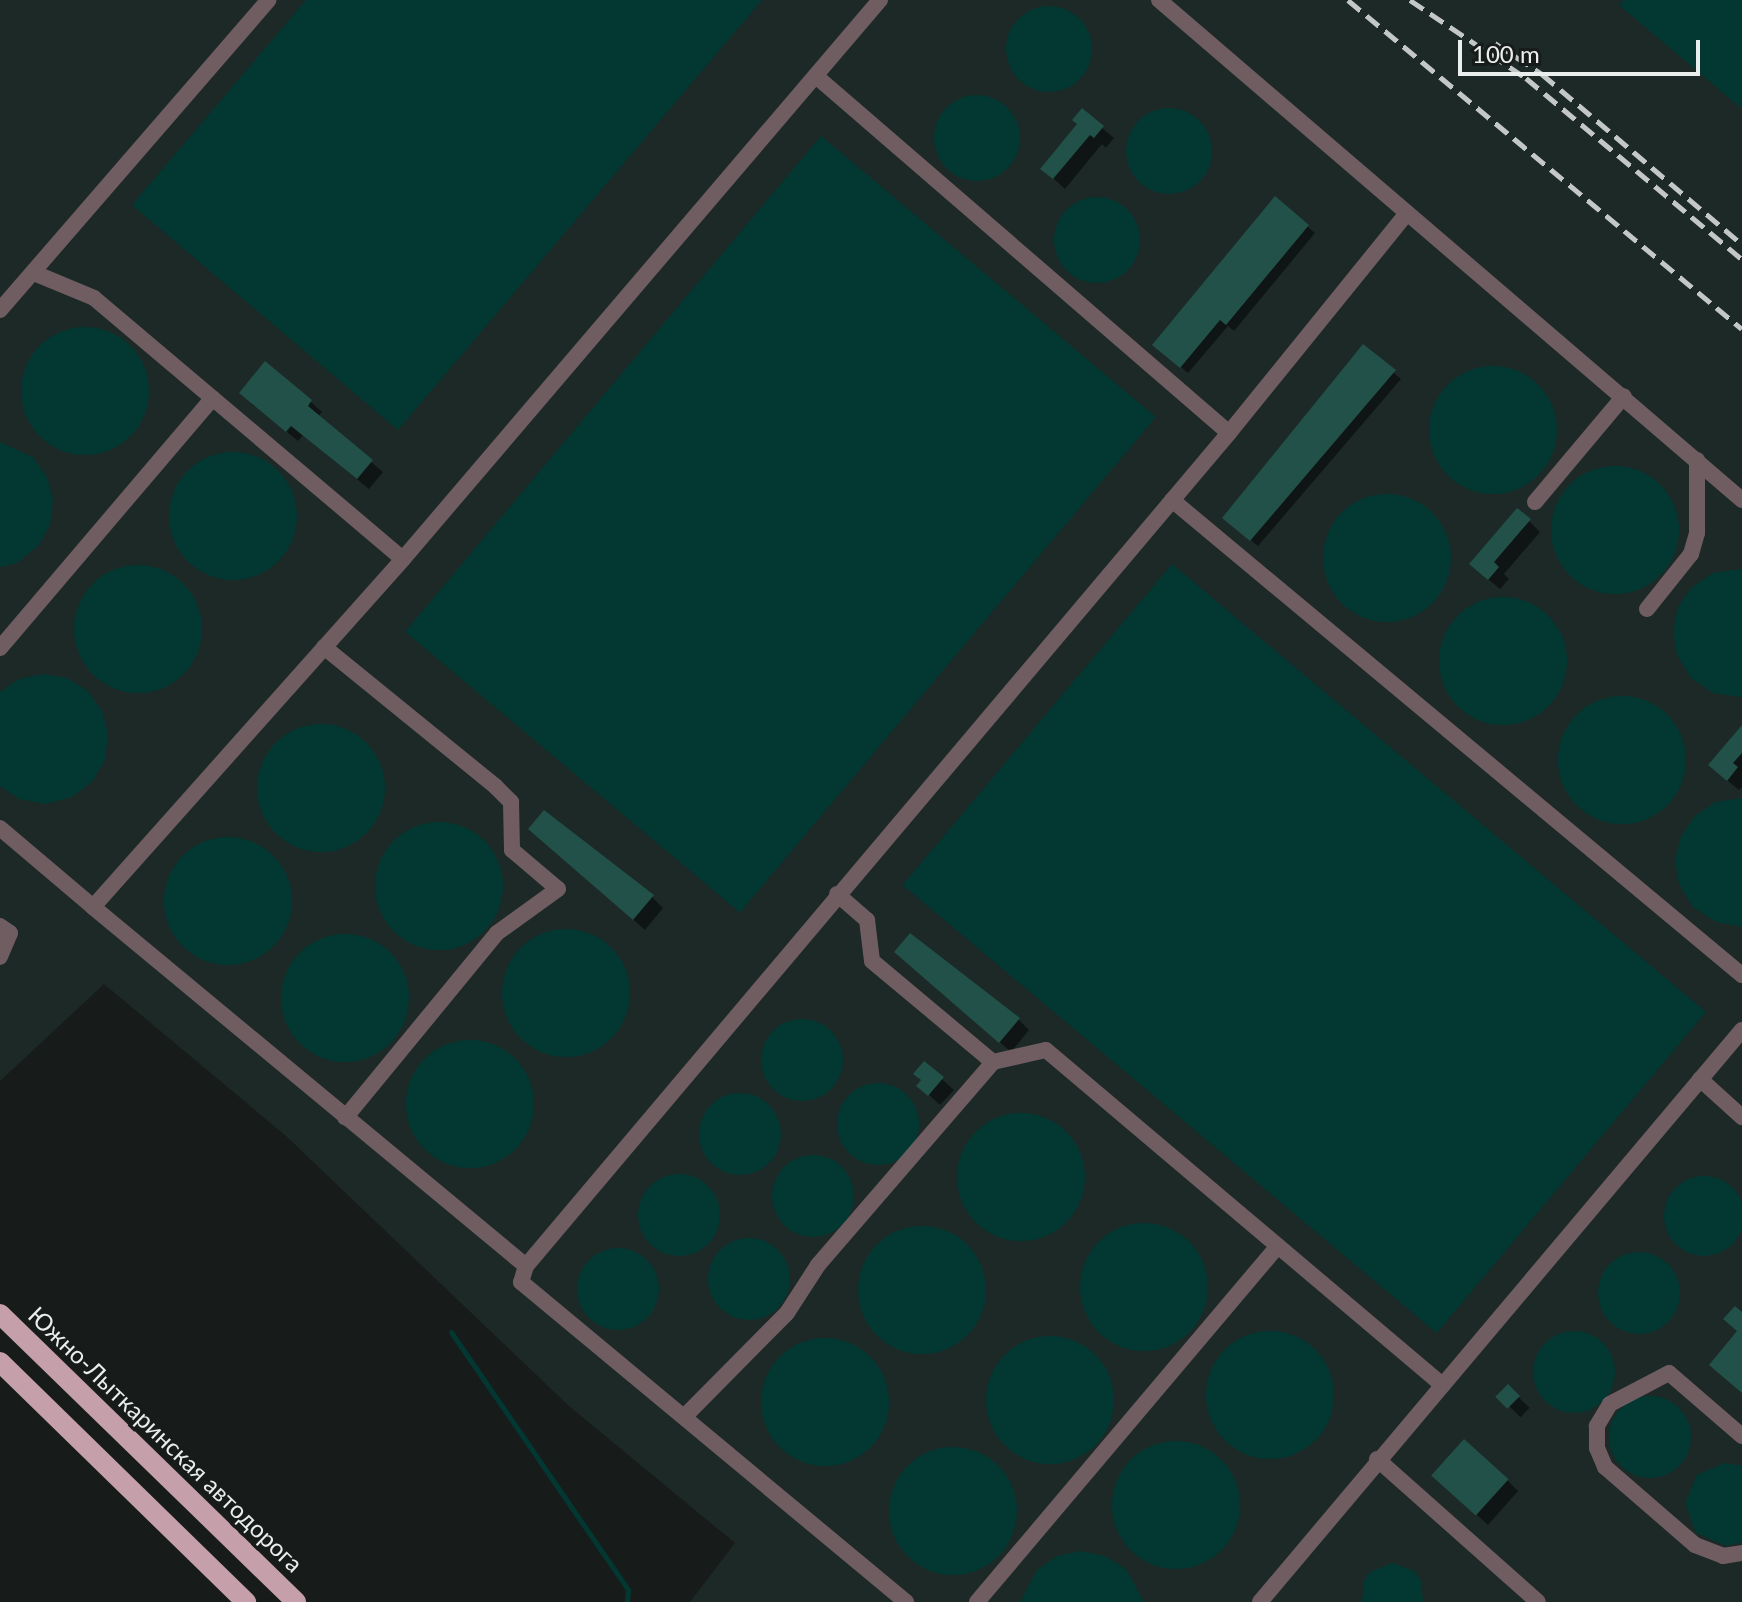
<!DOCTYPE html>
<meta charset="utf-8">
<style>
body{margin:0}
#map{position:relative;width:1742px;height:1602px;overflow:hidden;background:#171c1b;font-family:Lato,sans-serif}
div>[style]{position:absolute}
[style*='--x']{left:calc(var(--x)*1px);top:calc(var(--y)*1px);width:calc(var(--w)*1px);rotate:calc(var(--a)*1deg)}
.built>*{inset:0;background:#1d2927}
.water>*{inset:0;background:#023831;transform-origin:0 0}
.round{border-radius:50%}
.shadow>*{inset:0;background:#0007;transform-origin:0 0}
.stream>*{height:5px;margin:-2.5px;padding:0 2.5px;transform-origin:2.5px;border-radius:2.5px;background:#023831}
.building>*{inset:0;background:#215149;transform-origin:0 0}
.minor>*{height:16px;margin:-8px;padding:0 8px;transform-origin:8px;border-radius:8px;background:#6f5d62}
.major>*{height:20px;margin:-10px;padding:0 10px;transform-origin:10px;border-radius:10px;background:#c5a0ab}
.rail>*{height:5px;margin-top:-2.5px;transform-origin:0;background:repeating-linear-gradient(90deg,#c3c7c6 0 16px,transparent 0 24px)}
span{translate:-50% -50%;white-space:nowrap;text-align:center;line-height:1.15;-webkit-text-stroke:7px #171c1b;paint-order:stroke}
.street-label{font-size:24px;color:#eaeeed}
.scale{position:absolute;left:1458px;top:40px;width:242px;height:36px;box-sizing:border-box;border:4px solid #eaeeed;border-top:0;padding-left:10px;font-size:24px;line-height:28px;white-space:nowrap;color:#eaeeed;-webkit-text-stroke:6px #171c1b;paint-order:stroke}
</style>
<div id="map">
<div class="built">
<div style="clip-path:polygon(0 0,1742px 0,1742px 1602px,690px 1602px,735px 1543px,569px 1406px,285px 1135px,104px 984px,0 1081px)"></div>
</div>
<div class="water">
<div style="clip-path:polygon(306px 0,762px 0,398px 430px,132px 205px)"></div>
<div style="clip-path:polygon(1624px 0,1742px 0,1742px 109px,1619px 5px)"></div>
<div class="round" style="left:1006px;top:6px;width:86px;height:86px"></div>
<div class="round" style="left:934px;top:95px;width:86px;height:86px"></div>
<div class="round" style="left:1126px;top:108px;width:86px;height:86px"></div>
<div style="left:821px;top:136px;width:437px;height:647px;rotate:40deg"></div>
<div class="round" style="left:1054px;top:197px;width:86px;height:86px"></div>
<div class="round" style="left:21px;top:327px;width:128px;height:128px"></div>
<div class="round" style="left:1429px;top:366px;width:128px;height:128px"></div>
<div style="clip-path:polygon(0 442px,33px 457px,47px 477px,53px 500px,50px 525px,38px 546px,17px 563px,0 567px)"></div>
<div class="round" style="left:169px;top:452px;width:128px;height:128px"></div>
<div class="round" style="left:1551px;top:466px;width:128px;height:128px"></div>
<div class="round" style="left:1323px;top:494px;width:128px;height:128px"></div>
<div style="left:1172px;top:564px;width:697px;height:419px;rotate:40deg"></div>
<div class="round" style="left:74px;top:565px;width:128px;height:128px"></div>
<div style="clip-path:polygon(1742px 569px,1742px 697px,1740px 697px,1713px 693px,1691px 678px,1677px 655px,1673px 631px,1678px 607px,1692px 587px,1713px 573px)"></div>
<div class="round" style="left:1439px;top:597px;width:128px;height:128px"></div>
<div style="clip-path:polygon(43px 674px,67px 678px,88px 691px,102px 711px,108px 735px,105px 759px,93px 781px,72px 797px,46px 804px,19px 799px,0 786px,0 692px,19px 679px)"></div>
<div class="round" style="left:1558px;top:696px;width:128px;height:128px"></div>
<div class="round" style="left:257px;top:724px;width:128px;height:128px"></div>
<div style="clip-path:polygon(1742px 798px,1742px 927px,1716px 922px,1693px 907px,1679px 884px,1675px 860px,1681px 836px,1695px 816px,1715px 802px)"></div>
<div class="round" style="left:375px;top:822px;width:128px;height:128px"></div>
<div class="round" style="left:164px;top:837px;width:128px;height:128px"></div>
<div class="round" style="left:502px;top:929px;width:128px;height:128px"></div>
<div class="round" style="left:281px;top:934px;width:128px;height:128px"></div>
<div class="round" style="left:761px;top:1019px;width:82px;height:82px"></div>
<div class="round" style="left:406px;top:1040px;width:128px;height:128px"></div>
<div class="round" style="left:837px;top:1083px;width:82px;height:82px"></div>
<div class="round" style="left:699px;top:1093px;width:82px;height:82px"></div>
<div class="round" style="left:957px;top:1113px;width:128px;height:128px"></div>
<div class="round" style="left:772px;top:1155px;width:82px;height:82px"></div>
<div class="round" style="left:638px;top:1174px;width:82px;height:82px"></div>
<div class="round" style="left:1664px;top:1176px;width:80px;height:80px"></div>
<div class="round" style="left:1080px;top:1223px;width:128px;height:128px"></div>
<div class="round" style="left:858px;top:1226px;width:128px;height:128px"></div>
<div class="round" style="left:708px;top:1238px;width:82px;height:82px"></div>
<div class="round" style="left:577px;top:1248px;width:82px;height:82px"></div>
<div class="round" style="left:1598px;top:1252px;width:82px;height:82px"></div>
<div class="round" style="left:1206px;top:1331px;width:128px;height:128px"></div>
<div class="round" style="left:1533px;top:1331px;width:82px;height:82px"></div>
<div class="round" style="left:986px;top:1336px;width:128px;height:128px"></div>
<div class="round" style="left:761px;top:1338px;width:128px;height:128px"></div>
<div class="round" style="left:1609px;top:1396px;width:82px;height:82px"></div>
<div class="round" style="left:1112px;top:1441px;width:128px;height:128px"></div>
<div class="round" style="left:889px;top:1447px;width:128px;height:128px"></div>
<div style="clip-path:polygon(1725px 1463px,1742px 1466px,1742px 1542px,1727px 1546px,1696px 1533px,1685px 1503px,1697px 1475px)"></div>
<div style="clip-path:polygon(1081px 1551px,1105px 1556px,1126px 1569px,1144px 1602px,1020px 1602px,1037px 1570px,1057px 1556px)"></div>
<div style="clip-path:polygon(1392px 1563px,1414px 1571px,1421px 1581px,1423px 1602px,1362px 1602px,1364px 1581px,1370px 1572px)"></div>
</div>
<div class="shadow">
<div style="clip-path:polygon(1082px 111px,1114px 138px,1106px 148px,1102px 144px,1065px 189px,1043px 169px,1079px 124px)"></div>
<div style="clip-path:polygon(1275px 199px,1315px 233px,1234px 331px,1228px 326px,1188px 373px,1161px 351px)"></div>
<div style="clip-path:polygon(1363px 347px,1401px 379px,1258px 546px,1231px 524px)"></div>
<div style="clip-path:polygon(311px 402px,322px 412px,318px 417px,383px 472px,369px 489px,303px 435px,298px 441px,252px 404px)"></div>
<div style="clip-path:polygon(1529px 521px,1540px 532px,1504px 574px,1509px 579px,1500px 589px,1483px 575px)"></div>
<div style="clip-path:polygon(1742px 729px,1742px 787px,1739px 790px,1722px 776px)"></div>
<div style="clip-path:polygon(542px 840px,652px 897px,663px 908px,645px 930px)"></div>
<div style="clip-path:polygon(908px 962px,1018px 1019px,1029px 1030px,1011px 1052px)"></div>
<div style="clip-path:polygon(925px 1064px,954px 1090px,940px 1105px,919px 1086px)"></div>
<div style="left:1508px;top:1387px;width:30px;height:13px;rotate:44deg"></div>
<div style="clip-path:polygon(1507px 1480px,1518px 1491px,1488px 1525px,1445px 1486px)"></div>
</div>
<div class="stream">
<div style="--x:451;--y:1332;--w:313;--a:55.5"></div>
<div style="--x:628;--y:1590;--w:12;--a:95"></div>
</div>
<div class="building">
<div style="clip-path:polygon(1082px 108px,1104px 126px,1094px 138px,1090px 135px,1053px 179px,1040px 169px,1077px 124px,1072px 120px)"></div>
<div style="clip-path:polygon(1275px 196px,1309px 225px,1226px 325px,1220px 320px,1180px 368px,1152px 345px)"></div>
<div style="clip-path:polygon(1363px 344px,1396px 370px,1250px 541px,1222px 518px)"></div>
<div style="clip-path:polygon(265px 361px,312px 400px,308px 406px,373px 460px,357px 479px,291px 426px,286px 432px,239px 393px)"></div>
<div style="clip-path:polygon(1517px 508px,1531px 519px,1494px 562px,1499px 567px,1488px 580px,1469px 564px)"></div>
<div style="clip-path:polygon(1742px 725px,1742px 753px,1733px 763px,1738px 767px,1727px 781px,1708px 765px)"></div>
<div style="clip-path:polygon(544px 810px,654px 895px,633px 920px,528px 829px)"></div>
<div style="clip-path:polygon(910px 933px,1020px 1018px,999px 1043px,894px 952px)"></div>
<div style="clip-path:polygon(924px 1061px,944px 1077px,928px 1096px,916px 1086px,921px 1080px,913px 1074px)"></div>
<div style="clip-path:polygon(1735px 1306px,1742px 1312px,1742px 1393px,1709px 1365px,1737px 1331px,1723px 1319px)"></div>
<div style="left:1508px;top:1384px;width:17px;height:18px;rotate:45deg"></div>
<div style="left:1464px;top:1439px;width:60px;height:49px;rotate:42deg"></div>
</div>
<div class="minor">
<div style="--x:1159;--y:0;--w:768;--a:40.62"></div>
<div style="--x:817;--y:77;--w:544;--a:40.83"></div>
<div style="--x:34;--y:273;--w:65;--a:22.6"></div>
<div style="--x:94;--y:298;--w:404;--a:40.2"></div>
<div style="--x:0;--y:310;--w:410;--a:-49.1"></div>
<div style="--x:1172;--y:500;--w:742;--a:39.81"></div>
<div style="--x:1535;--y:502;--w:138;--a:-50"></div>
<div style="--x:1647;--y:609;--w:70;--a:-51.3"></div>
<div style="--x:1691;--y:554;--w:22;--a:-74"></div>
<div style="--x:1697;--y:533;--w:73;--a:-90"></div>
<div style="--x:324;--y:647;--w:220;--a:39.1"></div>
<div style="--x:495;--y:786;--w:23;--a:45"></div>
<div style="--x:511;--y:802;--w:48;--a:88.8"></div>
<div style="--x:512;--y:850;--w:60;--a:40.3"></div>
<div style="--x:558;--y:889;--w:75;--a:144.2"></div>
<div style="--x:497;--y:933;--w:239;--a:129.4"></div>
<div style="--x:0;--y:648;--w:328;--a:-49.6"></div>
<div style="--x:0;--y:828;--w:122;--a:40.3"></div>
<div style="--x:93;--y:907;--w:466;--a:-48.3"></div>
<div style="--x:403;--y:559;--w:735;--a:-49.53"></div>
<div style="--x:837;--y:894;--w:40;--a:41"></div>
<div style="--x:867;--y:920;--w:41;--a:83"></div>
<div style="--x:872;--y:961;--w:158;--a:39.9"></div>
<div style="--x:993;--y:1062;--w:54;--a:-12.8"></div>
<div style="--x:1046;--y:1050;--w:516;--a:40.2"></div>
<div style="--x:93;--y:907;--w:562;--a:39.66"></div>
<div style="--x:526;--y:1266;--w:1090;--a:-49.84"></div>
<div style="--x:1229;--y:433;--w:283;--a:-51"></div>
<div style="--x:0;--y:926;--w:12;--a:35"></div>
<div style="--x:10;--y:933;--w:26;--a:113"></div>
<div style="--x:1700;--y:1079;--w:57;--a:42.1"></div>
<div style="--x:526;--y:1266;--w:17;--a:107"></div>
<div style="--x:521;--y:1282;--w:501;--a:39.73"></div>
<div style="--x:687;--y:1414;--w:142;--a:-45.3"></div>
<div style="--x:787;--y:1313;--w:57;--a:-57.1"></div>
<div style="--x:818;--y:1265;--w:268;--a:-49.2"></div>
<div style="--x:1742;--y:1436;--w:96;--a:-139.2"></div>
<div style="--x:1669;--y:1373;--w:67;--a:152.3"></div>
<div style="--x:1610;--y:1404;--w:26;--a:121"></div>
<div style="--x:1597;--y:1426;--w:22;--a:90"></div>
<div style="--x:1597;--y:1448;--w:21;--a:67"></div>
<div style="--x:1605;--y:1467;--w:119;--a:40.9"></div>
<div style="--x:1695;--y:1545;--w:30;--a:21"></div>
<div style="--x:1723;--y:1556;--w:19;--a:-9"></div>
<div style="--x:1377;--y:1459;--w:215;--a:41.6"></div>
<div style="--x:977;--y:1602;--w:466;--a:-49.8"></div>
<div style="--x:1260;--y:1602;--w:748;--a:-49.88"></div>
</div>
<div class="major">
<div style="--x:0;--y:1314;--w:413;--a:44.2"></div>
<div style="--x:0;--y:1362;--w:344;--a:44.3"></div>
</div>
<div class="rail">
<div style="--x:1348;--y:0;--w:513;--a:39.86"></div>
<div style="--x:1410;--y:0;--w:140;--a:33.9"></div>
<div style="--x:1526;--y:78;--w:282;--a:40"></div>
<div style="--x:1495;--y:43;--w:56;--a:33.4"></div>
<div style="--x:1542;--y:74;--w:262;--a:40.4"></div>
</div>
<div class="street-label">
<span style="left:166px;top:1439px;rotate:44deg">Южно-Лыткаринская автодорога</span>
</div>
<div class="scale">100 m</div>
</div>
